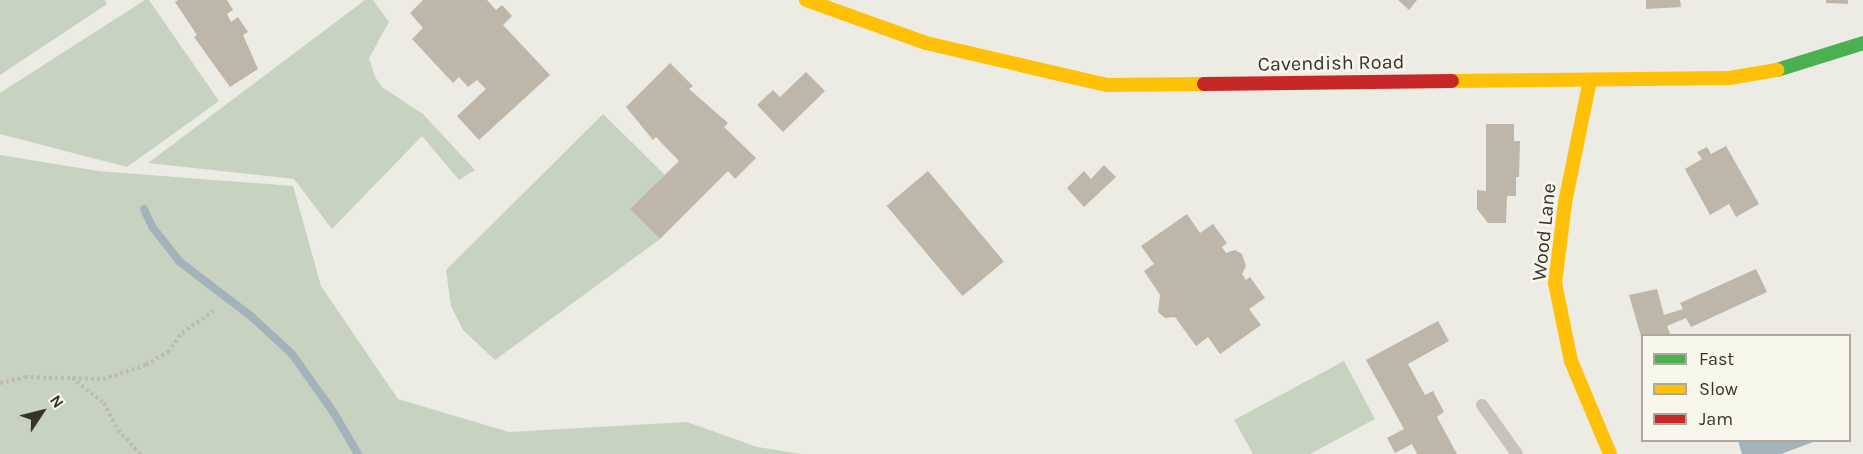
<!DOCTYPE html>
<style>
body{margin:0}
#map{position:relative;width:1863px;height:454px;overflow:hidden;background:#ecebe4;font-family:Karla,sans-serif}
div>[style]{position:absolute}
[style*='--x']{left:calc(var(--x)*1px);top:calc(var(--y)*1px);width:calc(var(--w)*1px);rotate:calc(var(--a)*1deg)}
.green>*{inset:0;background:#c8d2c0}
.water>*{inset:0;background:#a2b3bb}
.stream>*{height:8px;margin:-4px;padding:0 4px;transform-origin:4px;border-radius:4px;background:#a2b3bb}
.building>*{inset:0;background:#beb6a8;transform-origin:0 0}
.path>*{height:4px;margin-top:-2px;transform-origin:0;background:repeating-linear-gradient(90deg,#bdbbb4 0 3px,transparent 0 6px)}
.lane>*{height:12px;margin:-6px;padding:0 6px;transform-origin:6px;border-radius:6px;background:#c6c4bc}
.fast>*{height:14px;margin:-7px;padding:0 7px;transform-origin:7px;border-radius:7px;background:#4caf50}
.slow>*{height:14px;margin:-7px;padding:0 7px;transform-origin:7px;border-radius:7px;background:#ffc107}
.jam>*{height:14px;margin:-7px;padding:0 7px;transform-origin:7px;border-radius:7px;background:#c62828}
span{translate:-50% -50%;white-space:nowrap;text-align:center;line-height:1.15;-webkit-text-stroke:5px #f8f7ec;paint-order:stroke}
.street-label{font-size:20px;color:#37332b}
.legend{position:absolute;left:1641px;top:334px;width:210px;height:108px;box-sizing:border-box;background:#f8f7ec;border:2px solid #aba99f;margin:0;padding:8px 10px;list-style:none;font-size:18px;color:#37332b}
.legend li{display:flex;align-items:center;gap:12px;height:30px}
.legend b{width:30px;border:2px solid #aba99f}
.north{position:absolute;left:12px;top:382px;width:60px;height:60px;-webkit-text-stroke:4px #f8f7ec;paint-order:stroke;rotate:55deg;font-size:16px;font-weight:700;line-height:24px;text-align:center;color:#37332b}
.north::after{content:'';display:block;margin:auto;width:21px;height:27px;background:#37332b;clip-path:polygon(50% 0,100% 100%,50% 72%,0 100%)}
</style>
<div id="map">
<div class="green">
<div style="clip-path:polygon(0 0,105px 0,107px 4px,0 75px)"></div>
<div style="clip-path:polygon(145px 0,149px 0,219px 101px,127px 167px,0 134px,0 93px)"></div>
<div style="clip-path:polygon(365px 0,373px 0,389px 22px,369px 58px,375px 77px,382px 87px,423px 114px,475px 170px,459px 180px,422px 136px,332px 229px,294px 179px,148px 163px)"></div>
<div style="clip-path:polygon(603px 114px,665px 175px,630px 209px,660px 239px,495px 360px,463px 330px,451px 306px,446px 270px)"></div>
<div style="clip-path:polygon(0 155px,98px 171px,293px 186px,321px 286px,398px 399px,509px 432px,687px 422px,757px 447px,801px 454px,0 454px)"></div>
<div style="clip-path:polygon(1344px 361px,1375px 419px,1310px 454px,1253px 454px,1234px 420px)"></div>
</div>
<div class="water">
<div style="clip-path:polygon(1738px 441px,1738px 440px,1816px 441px,1781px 454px,1742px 454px)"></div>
</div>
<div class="stream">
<div style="--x:144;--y:209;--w:21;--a:65"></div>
<div style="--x:153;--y:228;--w:43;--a:51.5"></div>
<div style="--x:180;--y:262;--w:91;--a:37.4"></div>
<div style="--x:252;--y:317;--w:54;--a:42.8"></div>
<div style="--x:292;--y:354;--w:72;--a:54.6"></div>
<div style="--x:334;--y:413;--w:48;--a:59.7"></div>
</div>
<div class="building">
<div style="clip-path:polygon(178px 0,227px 0,233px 10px,227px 14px,231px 22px,238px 17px,248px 32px,243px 35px,258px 69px,230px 87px,194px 37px,197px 35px,175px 2px)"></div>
<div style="clip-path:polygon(423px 0,487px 0,496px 10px,502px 5px,512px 16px,503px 25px,550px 75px,479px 140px,457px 116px,486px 89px,477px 80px,468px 87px,459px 77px,453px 83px,412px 39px,423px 28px,410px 13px)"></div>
<div style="clip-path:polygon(1398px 0,1417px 0,1409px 10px)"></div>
<div style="clip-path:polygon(1646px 0,1680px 0,1681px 7px,1646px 9px)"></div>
<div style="clip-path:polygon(1826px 0,1848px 0,1848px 4px,1826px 3px)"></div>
<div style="clip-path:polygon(670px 63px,693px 86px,689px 89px,728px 123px,724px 127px,756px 158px,735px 179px,728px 171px,660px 239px,630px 209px,679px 161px,656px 137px,653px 140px,626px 107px)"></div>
<div style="clip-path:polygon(806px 72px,825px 91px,783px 132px,757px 105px,773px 90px,780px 97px)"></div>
<div style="clip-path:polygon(1486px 124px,1514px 124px,1514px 141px,1520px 141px,1519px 177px,1516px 177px,1516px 196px,1507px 196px,1506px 223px,1488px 223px,1477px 209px,1477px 190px,1486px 191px)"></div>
<div style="clip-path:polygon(1726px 146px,1759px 204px,1736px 217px,1729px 204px,1710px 215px,1685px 169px,1702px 159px,1697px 152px,1707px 147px,1711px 154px)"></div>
<div style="clip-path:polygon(1104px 165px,1116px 177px,1084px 207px,1067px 188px,1084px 171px,1091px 179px)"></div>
<div style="left:928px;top:171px;width:118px;height:54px;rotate:50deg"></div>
<div style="clip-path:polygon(1187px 214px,1200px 233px,1213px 224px,1227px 243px,1222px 247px,1226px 253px,1235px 250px,1242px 254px,1246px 266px,1242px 274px,1246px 280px,1250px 277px,1265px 298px,1249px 309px,1261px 325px,1220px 354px,1208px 337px,1196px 346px,1175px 317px,1165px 318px,1158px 312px,1160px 295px,1144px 271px,1154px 264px,1141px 246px)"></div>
<div style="clip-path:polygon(1756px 269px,1767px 292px,1691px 327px,1686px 318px,1667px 326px,1671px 336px,1641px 336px,1629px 295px,1657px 289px,1664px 315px,1683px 309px,1680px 303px)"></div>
<div style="clip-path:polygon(1438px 321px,1449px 341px,1408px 364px,1425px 395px,1433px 391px,1444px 412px,1437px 417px,1457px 454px,1417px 454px,1412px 444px,1395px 453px,1387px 438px,1404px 429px,1366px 360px)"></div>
</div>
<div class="path">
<div style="--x:72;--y:378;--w:41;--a:38"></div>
<div style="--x:104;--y:403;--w:30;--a:63"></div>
<div style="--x:118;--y:430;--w:33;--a:47"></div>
<div style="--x:0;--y:383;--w:26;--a:-13"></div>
<div style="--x:25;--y:377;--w:78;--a:1.5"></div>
<div style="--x:103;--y:379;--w:45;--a:-18"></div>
<div style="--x:146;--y:365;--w:26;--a:-31"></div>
<div style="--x:168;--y:352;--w:24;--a:-54"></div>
<div style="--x:182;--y:333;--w:39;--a:-35"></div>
</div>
<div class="lane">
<div style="--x:1482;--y:405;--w:60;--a:54.5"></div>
</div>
<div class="fast">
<div style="--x:1777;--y:70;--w:90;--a:-17.4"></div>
</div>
<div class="slow">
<div style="--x:806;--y:0;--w:127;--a:19.7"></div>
<div style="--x:926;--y:43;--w:186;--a:13.1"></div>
<div style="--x:1107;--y:85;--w:97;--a:-0.6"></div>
<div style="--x:1590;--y:80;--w:126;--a:101.5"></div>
<div style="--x:1565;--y:203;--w:81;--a:97.1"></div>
<div style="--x:1555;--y:283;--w:80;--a:78.4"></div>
<div style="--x:1571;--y:361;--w:101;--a:67.2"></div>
<div style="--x:1452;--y:81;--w:277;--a:-0.6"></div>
<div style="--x:1729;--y:78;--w:49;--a:-9.5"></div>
</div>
<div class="jam">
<div style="--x:1204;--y:84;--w:248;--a:-0.7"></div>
</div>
<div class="street-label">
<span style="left:1331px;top:63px;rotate:-1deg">Cavendish Road</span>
<span style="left:1544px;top:232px;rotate:-84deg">Wood Lane</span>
</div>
<ul class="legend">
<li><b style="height:8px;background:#4caf50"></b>Fast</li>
<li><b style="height:8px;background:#ffc107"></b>Slow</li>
<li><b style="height:8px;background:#c62828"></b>Jam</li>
</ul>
<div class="north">N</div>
</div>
